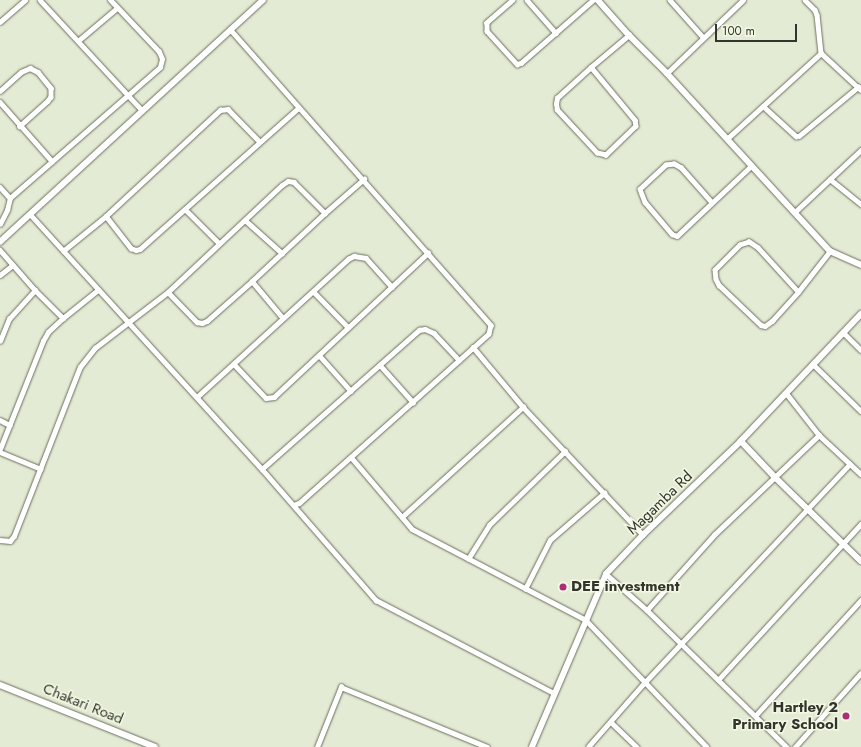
<!DOCTYPE html>
<style>
body{margin:0}
#map{position:relative;width:861px;height:747px;overflow:hidden;background:#e4ebd5;font-family:Jost,sans-serif}
div>[style]{position:absolute}
[style*='--x']{left:calc(var(--x)*1px);top:calc(var(--y)*1px);width:calc(var(--w)*1px);rotate:calc(var(--a)*1deg)}
.roads{filter:drop-shadow(0 0 1px #6a6f5c) drop-shadow(0 0 1px #6a6f5c)}
.minor>*{height:4.5px;margin:-2.25px;padding:0 2.25px;transform-origin:2.25px;border-radius:2.25px;background:#fff}
.tertiary>*{height:5.5px;margin:-2.75px;padding:0 2.75px;transform-origin:2.75px;border-radius:2.75px;background:#fff}
.secondary>*{height:6px;margin:-3px;padding:0 3px;transform-origin:3px;border-radius:3px;background:#fff}
.dots>*{width:11px;height:11px;translate:-50% -50%;box-sizing:border-box;border:2px solid #f2f8e2;border-radius:50%}
span{translate:-50% -50%;white-space:nowrap;text-align:center;line-height:1.15;-webkit-text-stroke:3px #f2f8e2;paint-order:stroke}
.street-label{font-size:15px;color:#32352d}
.poi-label{font-size:15px;color:#32352d;font-weight:700}
.left{translate:0 -50%;text-align:left}
.right{translate:-100% -50%;text-align:right}
.scale{position:absolute;left:715px;top:24px;width:82px;height:18px;box-sizing:border-box;border:2px solid #32352d;border-top:0;padding-left:5px;font-size:12px;line-height:14px;white-space:nowrap;color:#32352d;-webkit-text-stroke:3px #f2f8e2;paint-order:stroke}
</style>
<div id="map">
<div class="roads">
<div class="minor">
<div style="--x:40;--y:0;--w:150;--a:47.2"></div>
<div style="--x:513;--y:0;--w:35;--a:139"></div>
<div style="--x:487;--y:23;--w:8;--a:90"></div>
<div style="--x:487;--y:31;--w:45;--a:47.7"></div>
<div style="--x:517;--y:64;--w:4;--a:-14"></div>
<div style="--x:521;--y:63;--w:96;--a:-41.2"></div>
<div style="--x:527;--y:0;--w:44;--a:48.7"></div>
<div style="--x:670;--y:0;--w:50;--a:48.3"></div>
<div style="--x:805;--y:0;--w:14;--a:45"></div>
<div style="--x:815;--y:10;--w:5;--a:68"></div>
<div style="--x:817;--y:15;--w:38;--a:84"></div>
<div style="--x:821;--y:53;--w:54;--a:42.8"></div>
<div style="--x:0;--y:22;--w:33;--a:-41"></div>
<div style="--x:230;--y:29;--w:395;--a:48.6"></div>
<div style="--x:491;--y:325;--w:9;--a:103"></div>
<div style="--x:489;--y:334;--w:254;--a:138.2"></div>
<div style="--x:300;--y:503;--w:5;--a:158"></div>
<div style="--x:78;--y:41;--w:51;--a:-40.2"></div>
<div style="--x:591;--y:67;--w:69;--a:50.3"></div>
<div style="--x:635;--y:120;--w:6;--a:81"></div>
<div style="--x:636;--y:126;--w:42;--a:136"></div>
<div style="--x:606;--y:155;--w:9;--a:-167"></div>
<div style="--x:597;--y:153;--w:59;--a:-132.9"></div>
<div style="--x:557;--y:110;--w:6;--a:-99"></div>
<div style="--x:556;--y:104;--w:6;--a:-81"></div>
<div style="--x:557;--y:98;--w:46;--a:-42.4"></div>
<div style="--x:591;--y:67;--w:50;--a:-40.1"></div>
<div style="--x:667;--y:73;--w:105;--a:-43.8"></div>
<div style="--x:0;--y:91;--w:28;--a:-42"></div>
<div style="--x:21;--y:72;--w:10;--a:-24"></div>
<div style="--x:30;--y:68;--w:9;--a:27"></div>
<div style="--x:38;--y:72;--w:21;--a:51"></div>
<div style="--x:51;--y:88;--w:9;--a:90"></div>
<div style="--x:51;--y:97;--w:5;--a:127"></div>
<div style="--x:48;--y:101;--w:38;--a:138"></div>
<div style="--x:0;--y:102;--w:79;--a:48.6"></div>
<div style="--x:763;--y:106;--w:45;--a:42.3"></div>
<div style="--x:796;--y:136;--w:3;--a:0"></div>
<div style="--x:799;--y:136;--w:77;--a:-39.7"></div>
<div style="--x:728;--y:138;--w:126;--a:-42.4"></div>
<div style="--x:830;--y:179;--w:40;--a:39"></div>
<div style="--x:0;--y:187;--w:15;--a:48"></div>
<div style="--x:10;--y:198;--w:199;--a:-41.1"></div>
<div style="--x:160;--y:67;--w:8;--a:-76"></div>
<div style="--x:162;--y:59;--w:8;--a:-113"></div>
<div style="--x:159;--y:52;--w:71;--a:-133.3"></div>
<div style="--x:712;--y:203;--w:47;--a:-131.5"></div>
<div style="--x:681;--y:168;--w:8;--a:-150"></div>
<div style="--x:674;--y:164;--w:8;--a:173"></div>
<div style="--x:666;--y:165;--w:35;--a:137"></div>
<div style="--x:640;--y:189;--w:14;--a:69"></div>
<div style="--x:645;--y:202;--w:42;--a:49.8"></div>
<div style="--x:672;--y:234;--w:5;--a:22"></div>
<div style="--x:677;--y:236;--w:102;--a:-43.4"></div>
<div style="--x:185;--y:209;--w:48;--a:45"></div>
<div style="--x:795;--y:212;--w:91;--a:-43.2"></div>
<div style="--x:30;--y:214;--w:345;--a:47.7"></div>
<div style="--x:262;--y:469;--w:174;--a:49"></div>
<div style="--x:376;--y:600;--w:201;--a:27.6"></div>
<div style="--x:106;--y:216;--w:41;--a:52"></div>
<div style="--x:131;--y:248;--w:5;--a:22"></div>
<div style="--x:136;--y:250;--w:4;--a:-14"></div>
<div style="--x:140;--y:249;--w:212;--a:-41.7"></div>
<div style="--x:245;--y:220;--w:50;--a:41.7"></div>
<div style="--x:0;--y:224;--w:16;--a:-63"></div>
<div style="--x:7;--y:210;--w:12;--a:-76"></div>
<div style="--x:0;--y:250;--w:53;--a:48.8"></div>
<div style="--x:35;--y:290;--w:40;--a:45"></div>
<div style="--x:63;--y:251;--w:55;--a:-39.1"></div>
<div style="--x:106;--y:216;--w:156;--a:-42.9"></div>
<div style="--x:220;--y:110;--w:8;--a:-7"></div>
<div style="--x:228;--y:109;--w:45;--a:45.9"></div>
<div style="--x:0;--y:275;--w:16;--a:-38"></div>
<div style="--x:252;--y:281;--w:48;--a:50"></div>
<div style="--x:168;--y:292;--w:42;--a:46"></div>
<div style="--x:197;--y:322;--w:5;--a:11"></div>
<div style="--x:202;--y:323;--w:5;--a:-22"></div>
<div style="--x:207;--y:321;--w:60;--a:-41.6"></div>
<div style="--x:252;--y:281;--w:100;--a:-43"></div>
<div style="--x:325;--y:213;--w:52;--a:-41.1"></div>
<div style="--x:314;--y:292;--w:49;--a:45.8"></div>
<div style="--x:798;--y:292;--w:59;--a:-132.3"></div>
<div style="--x:758;--y:248;--w:11;--a:-146"></div>
<div style="--x:749;--y:242;--w:9;--a:162"></div>
<div style="--x:740;--y:245;--w:35;--a:135"></div>
<div style="--x:715;--y:270;--w:9;--a:84"></div>
<div style="--x:716;--y:279;--w:7;--a:63"></div>
<div style="--x:719;--y:285;--w:58;--a:43.6"></div>
<div style="--x:761;--y:325;--w:4;--a:14"></div>
<div style="--x:765;--y:326;--w:9;--a:-36"></div>
<div style="--x:772;--y:321;--w:39;--a:-48"></div>
<div style="--x:798;--y:292;--w:52;--a:-52"></div>
<div style="--x:844;--y:333;--w:24;--a:45"></div>
<div style="--x:0;--y:341;--w:24;--a:-68"></div>
<div style="--x:9;--y:319;--w:39;--a:-48"></div>
<div style="--x:473;--y:347;--w:78;--a:50.2"></div>
<div style="--x:523;--y:407;--w:175;--a:46.8"></div>
<div style="--x:319;--y:355;--w:48;--a:48.4"></div>
<div style="--x:235;--y:365;--w:45;--a:46.8"></div>
<div style="--x:266;--y:398;--w:8;--a:-7"></div>
<div style="--x:274;--y:397;--w:211;--a:-43.1"></div>
<div style="--x:380;--y:365;--w:50;--a:48.3"></div>
<div style="--x:814;--y:365;--w:66;--a:44.4"></div>
<div style="--x:787;--y:394;--w:52;--a:52"></div>
<div style="--x:819;--y:435;--w:57;--a:42.9"></div>
<div style="--x:197;--y:397;--w:205;--a:-42.4"></div>
<div style="--x:348;--y:259;--w:7;--a:-27"></div>
<div style="--x:354;--y:256;--w:12;--a:9"></div>
<div style="--x:366;--y:258;--w:39;--a:48"></div>
<div style="--x:0;--y:420;--w:11;--a:27"></div>
<div style="--x:0;--y:449;--w:116;--a:-68.3"></div>
<div style="--x:43;--y:341;--w:10;--a:-61"></div>
<div style="--x:48;--y:332;--w:21;--a:-43"></div>
<div style="--x:63;--y:318;--w:45;--a:-38.7"></div>
<div style="--x:0;--y:452;--w:44;--a:22.5"></div>
<div style="--x:351;--y:457;--w:94;--a:49.7"></div>
<div style="--x:412;--y:529;--w:196;--a:27.6"></div>
<div style="--x:586;--y:620;--w:175;--a:46.4"></div>
<div style="--x:262;--y:469;--w:210;--a:-41.5"></div>
<div style="--x:419;--y:330;--w:6;--a:-9"></div>
<div style="--x:425;--y:329;--w:10;--a:24"></div>
<div style="--x:434;--y:333;--w:37;--a:47"></div>
<div style="--x:402;--y:517;--w:164;--a:-42.3"></div>
<div style="--x:0;--y:540;--w:10;--a:6"></div>
<div style="--x:10;--y:541;--w:6;--a:-51"></div>
<div style="--x:14;--y:536;--w:181;--a:-68.7"></div>
<div style="--x:80;--y:367;--w:24;--a:-52"></div>
<div style="--x:95;--y:348;--w:92;--a:-37.5"></div>
<div style="--x:168;--y:292;--w:156;--a:-43.2"></div>
<div style="--x:282;--y:185;--w:7;--a:-34"></div>
<div style="--x:288;--y:181;--w:6;--a:9"></div>
<div style="--x:294;--y:182;--w:44;--a:45"></div>
<div style="--x:468;--y:559;--w:40;--a:-58"></div>
<div style="--x:489;--y:525;--w:106;--a:-44.2"></div>
<div style="--x:606;--y:574;--w:55;--a:41.3"></div>
<div style="--x:647;--y:610;--w:196;--a:44.4"></div>
<div style="--x:525;--y:589;--w:55;--a:-63"></div>
<div style="--x:550;--y:540;--w:72;--a:-41"></div>
<div style="--x:647;--y:610;--w:101;--a:-48.2"></div>
<div style="--x:714;--y:535;--w:145;--a:-43.6"></div>
<div style="--x:718;--y:680;--w:212;--a:-47.5"></div>
<div style="--x:756;--y:715;--w:156;--a:-47.6"></div>
<div style="--x:611;--y:722;--w:36;--a:44"></div>
<div style="--x:317;--y:747;--w:65;--a:-68.2"></div>
<div style="--x:341;--y:687;--w:158;--a:22.3"></div>
<div style="--x:588;--y:747;--w:86;--a:-48.8"></div>
<div style="--x:645;--y:682;--w:299;--a:-46.8"></div>
<div style="--x:795;--y:747;--w:99;--a:-48.3"></div>
</div>
<div class="tertiary">
<div style="--x:598;--y:0;--w:47;--a:48.5"></div>
<div style="--x:629;--y:35;--w:54;--a:45"></div>
<div style="--x:667;--y:73;--w:241;--a:47.5"></div>
<div style="--x:830;--y:251;--w:34;--a:24"></div>
<div style="--x:0;--y:242;--w:357;--a:-42.6"></div>
<div style="--x:741;--y:441;--w:50;--a:46.6"></div>
<div style="--x:775;--y:477;--w:120;--a:44.3"></div>
<div style="--x:532;--y:747;--w:188;--a:-66.8"></div>
<div style="--x:606;--y:574;--w:54;--a:-46.5"></div>
<div style="--x:643;--y:535;--w:136;--a:-43.8"></div>
<div style="--x:741;--y:441;--w:175;--a:-46.6"></div>
</div>
<div class="secondary">
<div style="--x:0;--y:685;--w:167;--a:21.8"></div>
</div>
</div>
<div class="dots">
<div style="left:563px;top:587px;background:#ad2c78"></div>
<div style="left:846px;top:716px;background:#ad2c78"></div>
</div>
<div class="street-label">
<span style="left:660px;top:503px;rotate:-44deg">Magamba Rd</span>
<span style="left:83px;top:704px;rotate:22deg">Chakari Road</span>
</div>
<div class="poi-label">
<span class="left" style="left:571px;top:587px">DEE investment</span>
<span class="right" style="left:838px;top:716px">Hartley 2<br>Primary School</span>
</div>
<div class="scale">100 m</div>
</div>
